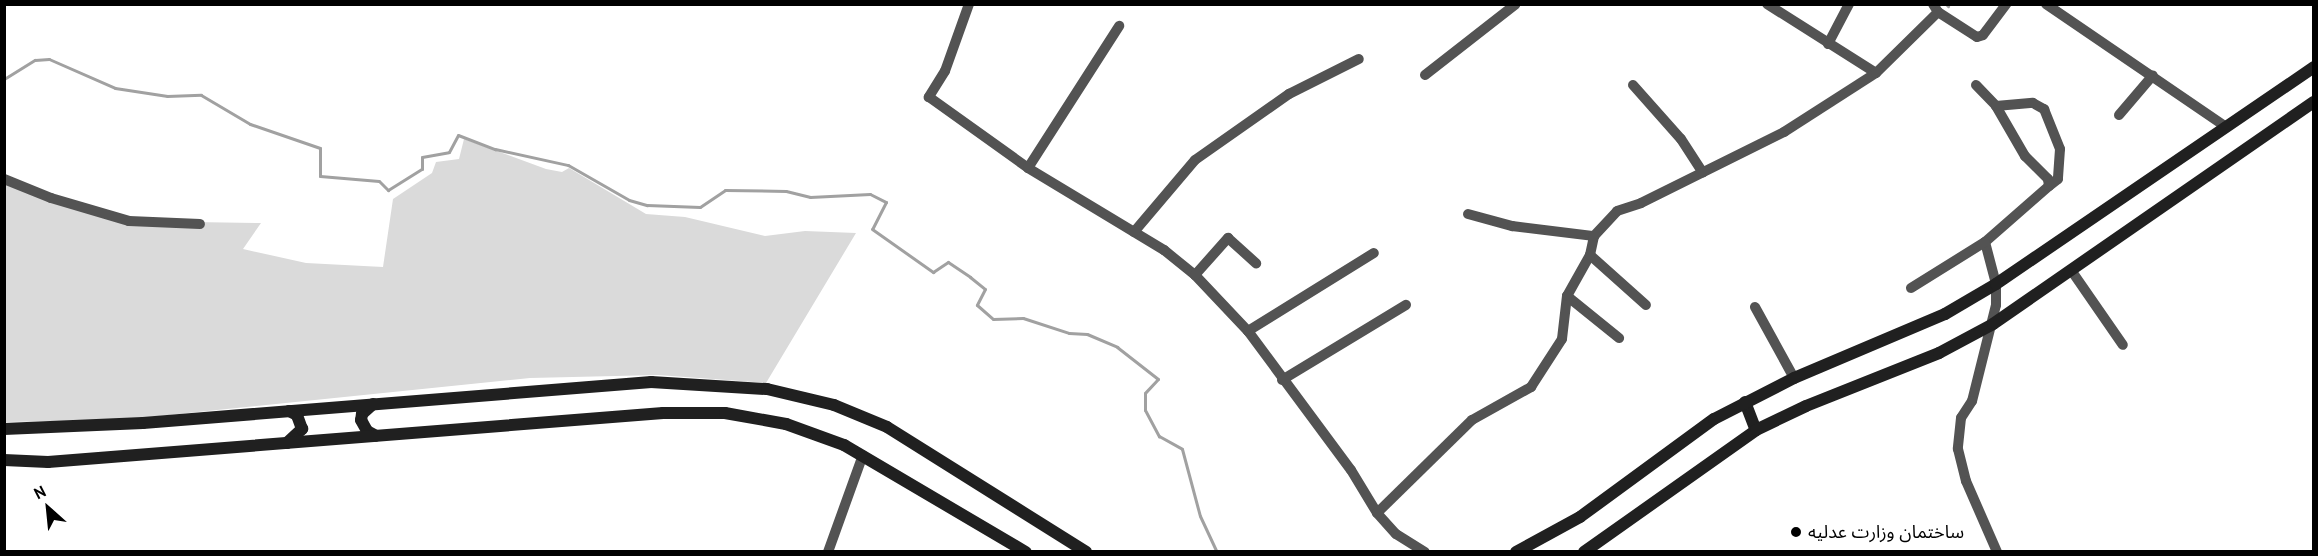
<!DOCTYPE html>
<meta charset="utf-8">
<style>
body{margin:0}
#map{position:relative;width:2318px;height:556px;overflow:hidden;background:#fff;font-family:"PT Sans","Noto Sans Arabic",sans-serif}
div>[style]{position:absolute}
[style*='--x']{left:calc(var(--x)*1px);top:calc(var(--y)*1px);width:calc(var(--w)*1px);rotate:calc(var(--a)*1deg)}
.green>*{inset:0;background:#dadada}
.stream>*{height:3px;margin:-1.5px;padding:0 1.5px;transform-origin:1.5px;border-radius:1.5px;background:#a1a1a1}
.street>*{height:10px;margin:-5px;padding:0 5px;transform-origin:5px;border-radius:5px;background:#535353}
.secondary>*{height:12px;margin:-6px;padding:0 6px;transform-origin:6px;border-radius:6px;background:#202020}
.dots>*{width:16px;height:16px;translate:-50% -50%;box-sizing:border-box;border:3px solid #fff;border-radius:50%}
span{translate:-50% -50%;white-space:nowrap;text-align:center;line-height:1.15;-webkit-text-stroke:6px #fff;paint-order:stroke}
.poi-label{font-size:18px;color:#000}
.left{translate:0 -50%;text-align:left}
.frame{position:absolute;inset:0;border:6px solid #000;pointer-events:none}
.north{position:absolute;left:18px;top:478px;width:60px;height:60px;-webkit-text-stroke:4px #fff;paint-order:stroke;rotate:333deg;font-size:16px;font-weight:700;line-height:24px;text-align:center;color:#000}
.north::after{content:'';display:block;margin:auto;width:21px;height:27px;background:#000;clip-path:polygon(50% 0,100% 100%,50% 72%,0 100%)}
</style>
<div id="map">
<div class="green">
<div style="clip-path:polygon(464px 139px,546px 169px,562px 172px,569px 168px,646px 214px,685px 217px,765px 236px,805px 231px,856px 233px,766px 383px,658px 375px,530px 378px,120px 420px,5px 422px,4px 179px,129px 221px,261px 223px,243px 249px,306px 263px,383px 267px,393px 199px,432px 173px,436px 162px,459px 159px)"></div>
</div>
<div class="stream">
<div style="--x:1946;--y:4;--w:3;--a:45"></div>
<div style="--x:4;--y:79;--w:36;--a:-32"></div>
<div style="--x:35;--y:60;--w:14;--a:-4"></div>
<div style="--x:49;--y:59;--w:72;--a:23.7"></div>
<div style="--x:115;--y:88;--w:53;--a:8.7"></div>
<div style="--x:167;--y:96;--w:34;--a:-2"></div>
<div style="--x:201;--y:95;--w:57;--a:30.6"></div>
<div style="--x:250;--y:124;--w:74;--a:18.9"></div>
<div style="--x:320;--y:148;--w:28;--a:90"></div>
<div style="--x:320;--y:176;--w:59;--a:4.8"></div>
<div style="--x:379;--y:181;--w:13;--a:45"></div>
<div style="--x:388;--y:190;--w:40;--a:-32"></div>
<div style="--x:422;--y:169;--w:12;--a:-90"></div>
<div style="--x:422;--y:157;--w:27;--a:-10"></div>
<div style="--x:449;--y:152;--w:19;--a:-62"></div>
<div style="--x:458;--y:135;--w:40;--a:21"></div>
<div style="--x:495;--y:149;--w:75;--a:12.4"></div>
<div style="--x:568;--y:165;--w:70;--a:29.8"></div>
<div style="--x:629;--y:200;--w:19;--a:16"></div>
<div style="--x:647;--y:205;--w:53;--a:2.2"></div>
<div style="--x:700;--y:207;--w:30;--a:-34"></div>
<div style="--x:725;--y:190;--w:61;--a:0.9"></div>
<div style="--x:786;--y:191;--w:25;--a:14"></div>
<div style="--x:810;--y:197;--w:60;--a:-2.9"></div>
<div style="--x:870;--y:194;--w:18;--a:27"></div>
<div style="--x:886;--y:202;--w:30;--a:117"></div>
<div style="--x:872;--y:229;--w:75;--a:35.2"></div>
<div style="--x:933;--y:272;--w:18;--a:-34"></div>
<div style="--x:948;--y:262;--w:27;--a:34"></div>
<div style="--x:970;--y:277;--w:19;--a:39"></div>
<div style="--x:985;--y:289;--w:18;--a:117"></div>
<div style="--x:977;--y:305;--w:21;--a:41"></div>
<div style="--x:993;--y:319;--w:30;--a:-2"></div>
<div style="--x:1023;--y:318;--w:48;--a:18.1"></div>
<div style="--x:1069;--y:333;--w:18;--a:3"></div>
<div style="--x:1087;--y:334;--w:33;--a:23"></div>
<div style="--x:1117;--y:347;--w:52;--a:38"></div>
<div style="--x:1158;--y:379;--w:19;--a:133"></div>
<div style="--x:1145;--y:393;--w:17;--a:90"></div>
<div style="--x:1145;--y:410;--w:30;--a:62"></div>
<div style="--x:1159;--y:436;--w:26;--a:29"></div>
<div style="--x:1182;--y:449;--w:69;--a:75"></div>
<div style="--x:1200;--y:516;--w:40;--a:65"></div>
</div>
<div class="street">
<div style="--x:969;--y:4;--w:71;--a:109.7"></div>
<div style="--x:945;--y:71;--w:31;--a:122"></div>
<div style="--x:929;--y:97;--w:122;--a:35.6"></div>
<div style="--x:1028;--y:168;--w:159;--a:31.1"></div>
<div style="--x:1164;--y:250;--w:40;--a:39"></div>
<div style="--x:1195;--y:275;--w:77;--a:46.6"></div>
<div style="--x:1248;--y:331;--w:173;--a:53.5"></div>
<div style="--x:1351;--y:470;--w:50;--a:58.8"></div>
<div style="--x:1377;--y:513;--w:28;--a:48"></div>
<div style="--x:1396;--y:534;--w:34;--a:32"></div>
<div style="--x:1767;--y:4;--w:129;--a:32.3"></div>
<div style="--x:1933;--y:4;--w:9;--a:58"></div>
<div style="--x:1938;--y:12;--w:46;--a:32.7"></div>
<div style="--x:1977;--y:37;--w:6;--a:-18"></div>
<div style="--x:1983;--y:35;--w:39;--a:-53"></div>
<div style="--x:2046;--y:4;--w:217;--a:34.3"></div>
<div style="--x:1828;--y:44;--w:45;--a:-62.3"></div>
<div style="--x:1425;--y:75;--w:115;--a:-38"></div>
<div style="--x:1633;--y:85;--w:72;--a:48.4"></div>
<div style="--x:1681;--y:139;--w:40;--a:57.1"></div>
<div style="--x:1976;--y:85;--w:29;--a:46"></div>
<div style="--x:1996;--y:106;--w:58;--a:59.9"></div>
<div style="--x:2025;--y:156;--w:33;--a:45"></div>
<div style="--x:2048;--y:179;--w:7;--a:82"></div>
<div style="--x:2049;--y:186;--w:85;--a:138.8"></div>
<div style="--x:1985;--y:242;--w:43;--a:75.3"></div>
<div style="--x:1996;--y:284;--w:21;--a:90"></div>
<div style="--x:1996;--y:305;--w:99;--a:104"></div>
<div style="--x:1972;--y:401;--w:20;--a:123"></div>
<div style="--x:1961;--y:418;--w:31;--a:96"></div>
<div style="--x:1958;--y:449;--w:33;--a:76"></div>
<div style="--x:1966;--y:481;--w:77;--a:66.4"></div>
<div style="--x:1996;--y:106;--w:37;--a:-5"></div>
<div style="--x:2033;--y:103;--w:13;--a:29"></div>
<div style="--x:2044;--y:109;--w:43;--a:68.2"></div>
<div style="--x:2060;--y:149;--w:30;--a:94"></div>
<div style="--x:2058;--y:179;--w:11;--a:142"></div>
<div style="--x:2119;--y:115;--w:52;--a:-49.6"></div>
<div style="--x:1028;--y:168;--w:169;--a:-57.3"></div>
<div style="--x:4;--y:179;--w:51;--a:22"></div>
<div style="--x:51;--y:198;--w:81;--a:16.4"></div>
<div style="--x:129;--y:221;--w:71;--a:2.4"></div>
<div style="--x:1468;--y:214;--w:46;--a:15.3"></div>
<div style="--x:1512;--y:226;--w:83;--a:7"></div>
<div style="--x:1134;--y:232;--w:94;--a:-49.7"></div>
<div style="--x:1195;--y:160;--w:115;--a:-35.1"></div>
<div style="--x:1289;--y:94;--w:78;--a:-26.6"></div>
<div style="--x:1590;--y:255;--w:75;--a:41.8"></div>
<div style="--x:2071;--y:270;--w:91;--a:55.3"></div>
<div style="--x:1195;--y:275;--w:50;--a:-48.3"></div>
<div style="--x:1228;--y:238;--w:38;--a:42"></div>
<div style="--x:1911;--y:288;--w:87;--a:-31.9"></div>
<div style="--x:1567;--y:296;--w:67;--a:38.9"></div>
<div style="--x:1755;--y:307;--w:81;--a:61.2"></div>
<div style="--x:1248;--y:331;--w:148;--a:-31.8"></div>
<div style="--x:1282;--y:380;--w:145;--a:-31.2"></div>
<div style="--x:1377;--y:513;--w:133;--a:-44.4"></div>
<div style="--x:1472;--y:420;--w:68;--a:-29.2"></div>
<div style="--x:1531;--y:387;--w:57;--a:-57.1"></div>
<div style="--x:1562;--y:339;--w:43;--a:-83.4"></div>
<div style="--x:1567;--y:296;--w:47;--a:-60.7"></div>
<div style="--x:1590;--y:255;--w:19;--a:-78"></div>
<div style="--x:1594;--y:236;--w:34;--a:-47"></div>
<div style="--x:1617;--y:211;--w:25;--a:-18"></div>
<div style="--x:1641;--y:203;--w:160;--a:-26.4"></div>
<div style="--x:1784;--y:132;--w:109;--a:-32.7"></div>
<div style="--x:1876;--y:73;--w:87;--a:-44.5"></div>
<div style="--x:828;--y:552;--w:103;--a:-70.2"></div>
</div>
<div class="secondary">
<div style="--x:1745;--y:402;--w:30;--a:69"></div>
<div style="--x:373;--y:404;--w:15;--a:138"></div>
<div style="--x:362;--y:414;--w:6;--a:99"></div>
<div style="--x:361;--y:420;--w:13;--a:61"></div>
<div style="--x:367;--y:431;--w:10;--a:29"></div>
<div style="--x:4;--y:429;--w:139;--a:-2.5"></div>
<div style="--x:143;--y:423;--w:510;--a:-4.61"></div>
<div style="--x:651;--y:382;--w:116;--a:3.5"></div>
<div style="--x:767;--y:389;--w:69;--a:13.4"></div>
<div style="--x:834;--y:405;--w:57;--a:22.5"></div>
<div style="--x:887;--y:427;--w:235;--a:32.1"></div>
<div style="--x:287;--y:443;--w:21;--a:-43"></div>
<div style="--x:302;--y:429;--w:15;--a:-110"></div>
<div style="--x:297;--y:415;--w:9;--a:-153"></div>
<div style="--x:4;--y:460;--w:44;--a:2.6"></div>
<div style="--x:48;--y:462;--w:617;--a:-4.56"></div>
<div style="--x:663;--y:413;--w:62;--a:0"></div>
<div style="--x:725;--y:413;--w:62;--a:10.2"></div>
<div style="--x:786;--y:424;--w:62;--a:19.9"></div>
<div style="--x:844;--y:445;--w:211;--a:30.5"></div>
<div style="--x:1516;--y:552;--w:73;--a:-28.7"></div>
<div style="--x:1580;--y:517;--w:166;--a:-36.2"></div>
<div style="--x:1714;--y:419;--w:90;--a:-27.1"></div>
<div style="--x:1794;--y:378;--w:164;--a:-23"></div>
<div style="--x:1945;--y:314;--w:59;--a:-30.5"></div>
<div style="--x:1996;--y:284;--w:385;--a:-34.3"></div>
<div style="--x:1584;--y:552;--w:211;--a:-35.3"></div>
<div style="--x:1756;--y:430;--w:55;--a:-25.6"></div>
<div style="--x:1806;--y:406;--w:143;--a:-21.7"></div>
<div style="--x:1939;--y:353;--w:61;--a:-28.2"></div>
<div style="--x:1993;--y:324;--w:390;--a:-34.7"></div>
</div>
<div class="dots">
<div style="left:1796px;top:532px;background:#000"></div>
</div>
<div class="poi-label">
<span class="left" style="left:1808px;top:532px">ساختمان وزارت عدلیه</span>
</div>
<div class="frame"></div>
<div class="north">N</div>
</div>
